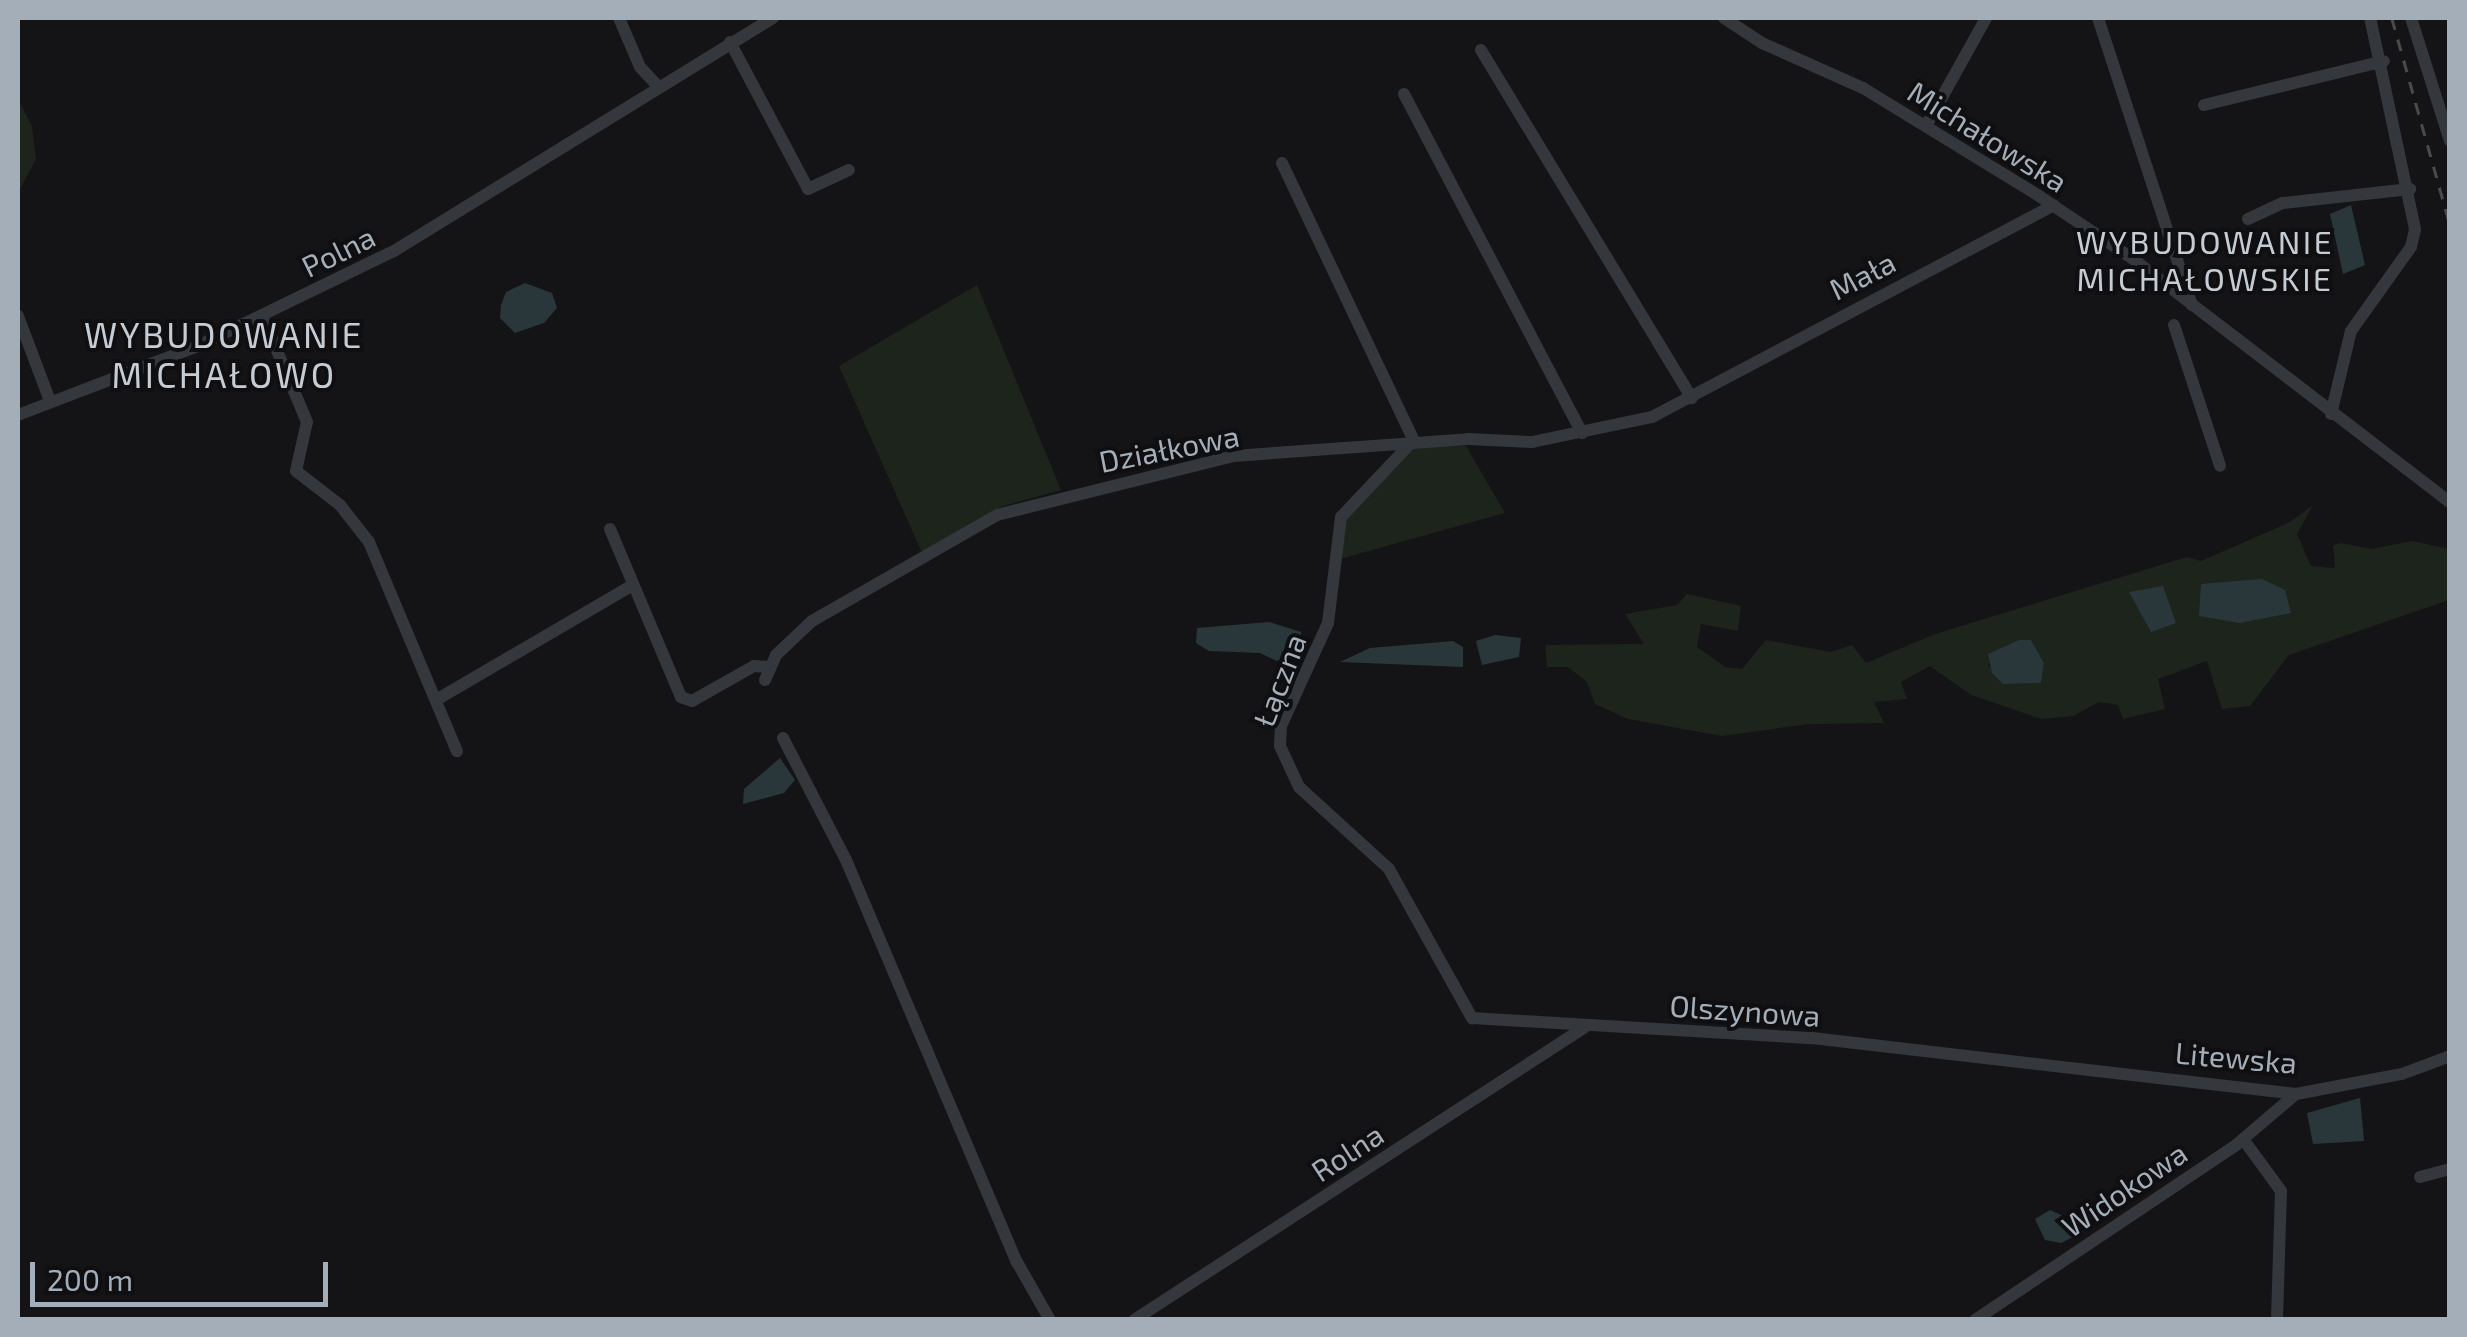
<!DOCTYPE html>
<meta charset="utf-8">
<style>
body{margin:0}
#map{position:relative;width:2467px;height:1337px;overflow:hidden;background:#141416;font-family:"Exo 2",sans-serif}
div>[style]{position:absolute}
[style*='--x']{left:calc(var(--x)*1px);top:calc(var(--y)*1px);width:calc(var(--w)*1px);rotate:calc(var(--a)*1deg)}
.green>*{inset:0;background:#1c241b}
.water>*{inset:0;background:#29373b}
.minor>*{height:12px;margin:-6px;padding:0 6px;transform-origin:6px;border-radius:6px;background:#34373b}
.rail>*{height:2.5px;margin-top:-1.25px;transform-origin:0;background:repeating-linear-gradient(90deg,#474b50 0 12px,transparent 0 22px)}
span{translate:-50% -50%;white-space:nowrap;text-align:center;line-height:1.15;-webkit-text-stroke:8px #0f0f11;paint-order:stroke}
.street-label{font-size:30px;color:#a4aeb8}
.neighbourhood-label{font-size:32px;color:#c5ccd3;letter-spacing:2.5px}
.quarter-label{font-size:35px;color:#c5ccd3;letter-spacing:2.5px}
.frame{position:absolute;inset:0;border:20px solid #a4aeb8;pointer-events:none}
.scale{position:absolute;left:30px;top:1262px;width:298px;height:45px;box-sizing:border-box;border:5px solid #a4aeb8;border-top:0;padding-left:12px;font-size:30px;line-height:35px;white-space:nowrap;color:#a4aeb8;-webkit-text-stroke:8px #0f0f11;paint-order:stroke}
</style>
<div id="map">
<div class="green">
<div style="clip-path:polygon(18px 99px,32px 126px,36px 159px,18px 193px)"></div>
<div style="clip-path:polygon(977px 285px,1061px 490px,1000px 507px,923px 555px,839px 366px)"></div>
<div style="clip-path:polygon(1466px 446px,1505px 513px,1340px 559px,1344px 520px,1412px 447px)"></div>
<div style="clip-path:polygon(evenodd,2313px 505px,2297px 534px,2311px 566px,2335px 568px,2333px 545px,2341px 543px,2371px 549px,2412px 541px,2449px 549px,2449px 600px,2289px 655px,2250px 706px,2222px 709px,2207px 661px,2158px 679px,2165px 709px,2123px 719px,2118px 705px,2099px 702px,2073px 716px,2041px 719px,1971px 695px,1930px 666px,1901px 682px,1907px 699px,1874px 702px,1884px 723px,1809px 724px,1722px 736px,1628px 719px,1595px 704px,1587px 682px,1568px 667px,1547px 667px,1545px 645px,1644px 644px,1625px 614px,1677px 605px,1687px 594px,1741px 606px,1738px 631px,1701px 624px,1697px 647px,1725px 667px,1742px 669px,1766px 640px,1831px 652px,1852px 645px,1866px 663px,1935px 634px,2187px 557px,2201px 561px,2290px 522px,2313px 505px,2031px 640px,2044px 663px,2041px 683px,2003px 684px,1988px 664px,2031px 640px)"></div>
</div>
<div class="water">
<div style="clip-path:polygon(2351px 205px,2365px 265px,2343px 274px,2330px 214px)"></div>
<div style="clip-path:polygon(525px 283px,552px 293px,557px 308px,544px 323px,515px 333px,500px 318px,501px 305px,506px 292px)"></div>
<div style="clip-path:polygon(2262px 579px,2285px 590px,2291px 613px,2240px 623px,2199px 616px,2201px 584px)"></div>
<div style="clip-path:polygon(2163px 586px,2176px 623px,2151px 632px,2129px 592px)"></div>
<div style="clip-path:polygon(1269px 622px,1301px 632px,1301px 650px,1277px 661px,1260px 653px,1209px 651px,1196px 643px,1197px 628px)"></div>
<div style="clip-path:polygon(1495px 635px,1521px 638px,1519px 657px,1482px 665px,1476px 641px)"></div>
<div style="clip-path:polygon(2019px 640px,2031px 640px,2044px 663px,2041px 683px,2003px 684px,1992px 673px,1988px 654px)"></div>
<div style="clip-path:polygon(1453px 641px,1463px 647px,1463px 667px,1340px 662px,1370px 648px)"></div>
<div style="clip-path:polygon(780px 758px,795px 780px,784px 793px,743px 804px,744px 789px)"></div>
<div style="clip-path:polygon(2360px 1098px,2364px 1141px,2313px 1144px,2307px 1113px)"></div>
<div style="clip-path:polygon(2050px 1210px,2079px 1223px,2085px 1231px,2061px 1243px,2045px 1240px,2035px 1219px)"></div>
</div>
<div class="minor">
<div style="--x:619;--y:18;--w:53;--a:66.8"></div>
<div style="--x:640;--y:67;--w:23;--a:47"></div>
<div style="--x:1724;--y:18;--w:45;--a:33.3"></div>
<div style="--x:1762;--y:43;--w:111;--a:24"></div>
<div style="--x:1863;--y:88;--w:206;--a:31.5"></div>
<div style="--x:2039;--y:196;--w:113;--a:33.8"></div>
<div style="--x:2133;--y:259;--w:399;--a:37.5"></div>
<div style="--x:2098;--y:18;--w:302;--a:71.9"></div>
<div style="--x:2411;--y:18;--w:129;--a:72.4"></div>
<div style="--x:730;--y:42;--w:166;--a:62"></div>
<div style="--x:808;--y:189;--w:45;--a:-24.9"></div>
<div style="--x:1481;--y:50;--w:407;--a:58.8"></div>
<div style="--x:1404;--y:94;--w:383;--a:62.3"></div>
<div style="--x:2204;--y:105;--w:185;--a:-13.7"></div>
<div style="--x:1926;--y:126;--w:124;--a:-60.9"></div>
<div style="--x:1282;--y:163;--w:310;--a:64.6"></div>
<div style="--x:2248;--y:219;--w:38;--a:-25"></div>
<div style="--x:2283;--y:203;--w:128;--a:-6.3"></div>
<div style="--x:262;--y:315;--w:116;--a:67.2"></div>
<div style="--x:307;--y:422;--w:50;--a:102.7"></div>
<div style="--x:296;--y:471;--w:56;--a:37.7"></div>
<div style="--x:340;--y:505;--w:47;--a:51.9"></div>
<div style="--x:369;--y:542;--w:227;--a:67.2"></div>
<div style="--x:18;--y:316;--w:91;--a:69.4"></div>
<div style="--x:2174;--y:325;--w:148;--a:71.9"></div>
<div style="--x:2331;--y:414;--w:85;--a:-76.5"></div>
<div style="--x:2351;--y:331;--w:103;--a:-54.5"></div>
<div style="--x:2411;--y:247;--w:18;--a:-77"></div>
<div style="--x:2415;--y:229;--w:216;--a:-102"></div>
<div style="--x:18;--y:415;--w:193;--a:-21"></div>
<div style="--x:198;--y:346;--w:218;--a:-25.9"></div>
<div style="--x:394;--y:251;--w:445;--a:-31.6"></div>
<div style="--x:1411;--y:443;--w:102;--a:133.4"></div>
<div style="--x:1341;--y:517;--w:107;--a:97"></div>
<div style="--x:1328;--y:623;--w:113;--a:114.5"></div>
<div style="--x:1281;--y:726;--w:20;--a:93"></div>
<div style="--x:1280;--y:746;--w:45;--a:65.1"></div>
<div style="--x:1299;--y:787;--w:122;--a:42.3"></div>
<div style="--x:1389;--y:869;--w:171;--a:60.9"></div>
<div style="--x:1472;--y:1018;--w:341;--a:3.4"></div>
<div style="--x:1812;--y:1038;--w:487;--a:6.6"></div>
<div style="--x:610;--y:529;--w:182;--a:67.1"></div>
<div style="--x:681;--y:697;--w:12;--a:20"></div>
<div style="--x:692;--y:701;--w:71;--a:-29.4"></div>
<div style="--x:754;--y:666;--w:15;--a:4"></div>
<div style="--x:765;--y:680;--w:27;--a:-66"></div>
<div style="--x:776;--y:655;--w:50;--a:-43.4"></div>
<div style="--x:812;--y:621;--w:213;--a:-29.8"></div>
<div style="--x:997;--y:515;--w:243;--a:-14"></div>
<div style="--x:1233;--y:456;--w:236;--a:-4.1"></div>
<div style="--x:1468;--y:439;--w:64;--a:2.7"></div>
<div style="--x:1532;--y:442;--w:123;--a:-11.8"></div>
<div style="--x:1652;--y:417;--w:454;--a:-27.8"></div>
<div style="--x:436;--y:700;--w:228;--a:-30.3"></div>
<div style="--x:783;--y:738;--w:137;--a:62.7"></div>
<div style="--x:846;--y:860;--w:437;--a:67"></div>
<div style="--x:1017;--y:1262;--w:67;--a:60.4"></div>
<div style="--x:2243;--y:1139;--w:64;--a:53.8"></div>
<div style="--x:2281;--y:1191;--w:129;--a:91.8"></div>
<div style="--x:2420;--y:1177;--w:31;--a:-15"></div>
<div style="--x:1134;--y:1320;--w:538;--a:-33.01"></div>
<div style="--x:1975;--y:1320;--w:314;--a:-33.8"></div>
<div style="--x:2236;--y:1145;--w:79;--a:-40.4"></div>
<div style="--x:2296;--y:1094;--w:108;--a:-10.7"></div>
<div style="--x:2402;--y:1074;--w:51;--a:-20.6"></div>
</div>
<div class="rail">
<div style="--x:2392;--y:18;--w:214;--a:74.3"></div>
</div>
<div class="street-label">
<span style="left:1988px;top:136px;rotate:32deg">Michałowska</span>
<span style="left:338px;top:251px;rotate:-26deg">Polna</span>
<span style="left:1862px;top:275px;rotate:-27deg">Mała</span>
<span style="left:1169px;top:448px;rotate:-11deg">Działkowa</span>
<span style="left:1279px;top:680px;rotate:-69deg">Łączna</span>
<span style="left:1745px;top:1010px;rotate:4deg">Olszynowa</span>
<span style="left:2236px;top:1057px;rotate:5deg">Litewska</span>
<span style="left:1347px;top:1152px;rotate:-33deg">Rolna</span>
<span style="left:2124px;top:1189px;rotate:-34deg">Widokowa</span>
</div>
<div class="neighbourhood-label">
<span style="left:2205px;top:260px">WYBUDOWANIE<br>MICHAŁOWSKIE</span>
</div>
<div class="quarter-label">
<span style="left:224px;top:354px">WYBUDOWANIE<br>MICHAŁOWO</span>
</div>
<div class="frame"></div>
<div class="scale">200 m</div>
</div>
